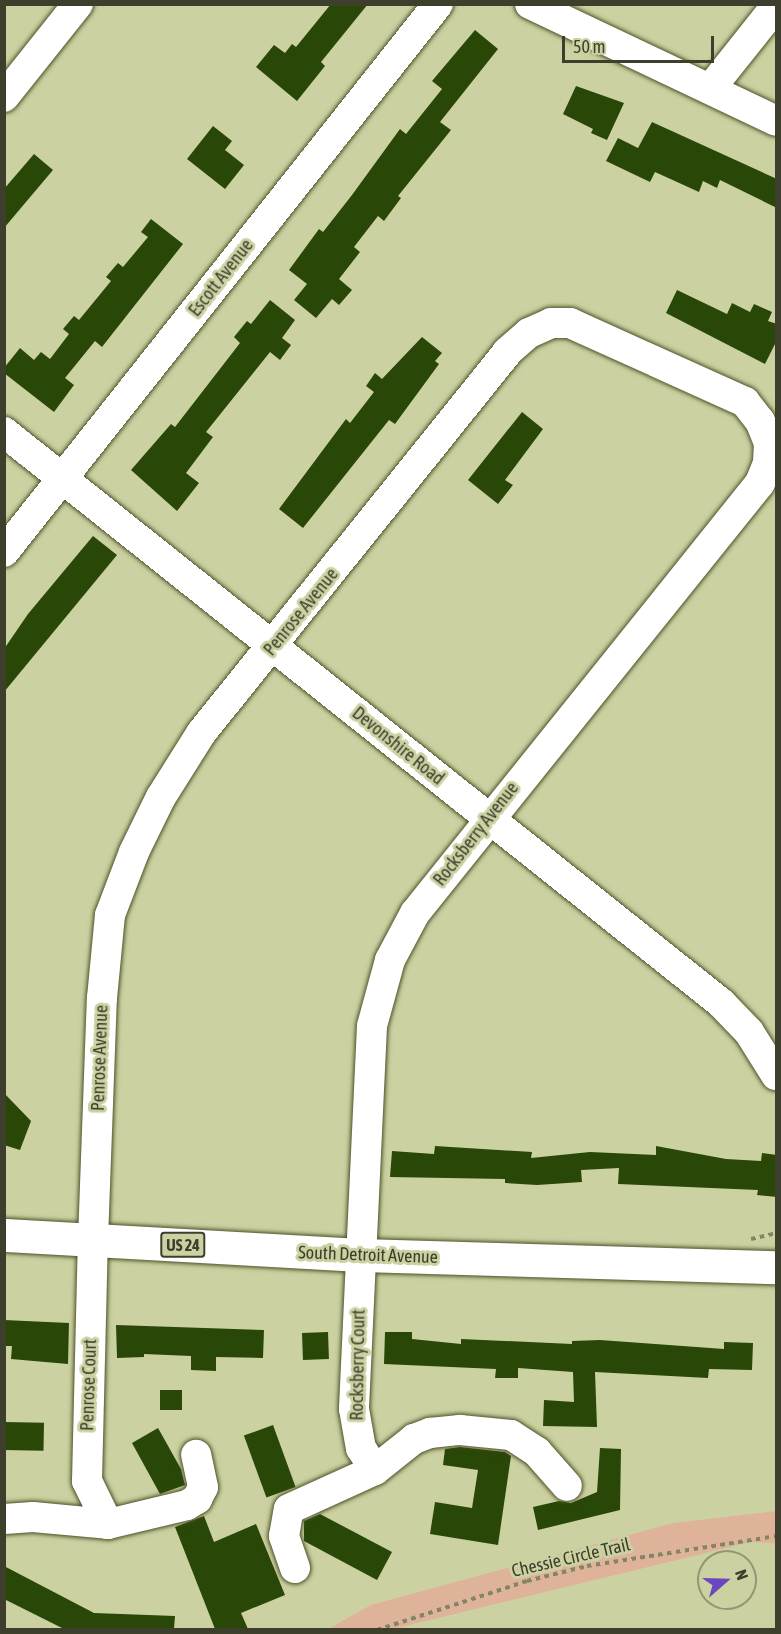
<!DOCTYPE html>
<style>
body{margin:0}
#map{position:relative;width:781px;height:1634px;overflow:hidden;background:#ccd1a2;font-family:"Asap Condensed",sans-serif}
div>[style]{position:absolute}
[style*='--x']{left:calc(var(--x)*1px);top:calc(var(--y)*1px);width:calc(var(--w)*1px);rotate:calc(var(--a)*1deg)}
.green>*{inset:0;background:#dfb399}
.building>*{inset:0;background:#294707;transform-origin:0 0}
.path>*{height:4px;margin-top:-2px;transform-origin:0;background:repeating-linear-gradient(90deg,#838666 0 4.5px,transparent 0 9px)}
.roads{filter:drop-shadow(0 0 2px #4e5227) drop-shadow(0 0 2px #4e5227)}
.minor>*{height:30px;margin:-15px;padding:0 15px;transform-origin:15px;border-radius:15px;background:#fff}
.major>*{height:33px;margin:-16.5px;padding:0 16.5px;transform-origin:16.5px;border-radius:16.5px;background:#fff}
span{translate:-50% -50%;white-space:nowrap;text-align:center;line-height:1.15;-webkit-text-stroke:6px #ccd1a2;paint-order:stroke}
.shield-label span{padding:2px 4px;background:#ccd1a2;border:2px solid;border-radius:4px;-webkit-text-stroke-width:0}
.shield-label{font-size:16px;color:#3d3f2c;font-weight:700}
.street-label{font-size:18px;color:#3d3f2c}
.frame{position:absolute;inset:0;border:6px solid #3d3f2c;pointer-events:none}
.north{position:absolute;left:697px;top:1550px;width:60px;height:60px;box-sizing:border-box;background:#ccd1a2;border:2px solid #939773;border-radius:50%;rotate:70deg;font-size:16px;font-weight:700;line-height:24px;text-align:center;color:#3d3f2c}
.north::after{content:'';display:block;margin:auto;width:21px;height:27px;background:#6a46bf;clip-path:polygon(50% 0,100% 100%,50% 72%,0 100%)}
.scale{position:absolute;left:562px;top:36px;width:152px;height:27px;box-sizing:border-box;border:3px solid #3d3f2c;border-top:0;padding-left:8px;font-size:18px;line-height:21px;white-space:nowrap;color:#3d3f2c;-webkit-text-stroke:4px #ccd1a2;paint-order:stroke}
</style>
<div id="map">
<div class="green">
<div style="clip-path:polygon(776px 1511px,776px 1543px,751px 1542px,393px 1629px,328px 1629px,371px 1605px,673px 1523px)"></div>
</div>
<div class="building">
<div style="clip-path:polygon(331px 4px,368px 4px,321px 62px,325px 66px,297px 101px,256px 67px,274px 45px,285px 53px,292px 44px,296px 47px)"></div>
<div style="clip-path:polygon(475px 30px,498px 49px,440px 122px,451px 130px,398px 196px,401px 198px,384px 221px,378px 216px,354px 247px,360px 252px,339px 279px,352px 290px,339px 305px,332px 299px,316px 318px,294px 300px,307px 284px,289px 270px,319px 229px,323px 232px,352px 195px,400px 129px,406px 134px,442px 89px,432px 81px)"></div>
<div style="clip-path:polygon(576px 86px,624px 103px,607px 140px,591px 133px,593px 129px,563px 114px)"></div>
<div style="clip-path:polygon(652px 122px,777px 179px,777px 208px,720px 180px,717px 188px,703px 181px,699px 192px,655px 172px,650px 182px,606px 161px,618px 138px,638px 148px)"></div>
<div style="clip-path:polygon(213px 126px,232px 141px,225px 150px,244px 165px,225px 189px,187px 159px)"></div>
<div style="clip-path:polygon(34px 154px,53px 170px,4px 228px,4px 189px)"></div>
<div style="clip-path:polygon(151px 219px,183px 244px,102px 347px,95px 341px,65px 378px,74px 385px,54px 412px,4px 373px,4px 368px,20px 348px,34px 360px,41px 352px,50px 359px,69px 334px,63px 329px,74px 316px,79px 320px,111px 281px,106px 277px,118px 263px,123px 267px,148px 237px,141px 232px)"></div>
<div style="clip-path:polygon(677px 290px,727px 314px,732px 303px,750px 312px,754px 304px,772px 312px,768px 321px,777px 324px,777px 340px,765px 364px,666px 313px)"></div>
<div style="clip-path:polygon(270px 300px,295px 320px,282px 338px,291px 345px,280px 360px,270px 352px,206px 432px,213px 437px,186px 473px,199px 483px,177px 511px,131px 470px,171px 424px,175px 427px,240px 343px,234px 337px,247px 321px,251px 324px)"></div>
<div style="clip-path:polygon(422px 337px,442px 353px,435px 361px,439px 364px,395px 424px,389px 420px,303px 528px,279px 509px,346px 419px,350px 423px,374px 392px,366px 386px,375px 373px,382px 379px)"></div>
<div style="clip-path:polygon(522px 412px,543px 429px,505px 480px,513px 485px,498px 504px,468px 480px)"></div>
<div style="clip-path:polygon(93px 536px,117px 555px,4px 692px,4px 649px,28px 614px)"></div>
<div style="clip-path:polygon(4px 1093px,31px 1121px,20px 1150px,4px 1145px)"></div>
<div style="clip-path:polygon(435px 1146px,532px 1152px,531px 1158px,590px 1152px,656px 1155px,656px 1146px,726px 1159px,761px 1161px,762px 1153px,777px 1155px,777px 1197px,757px 1195px,758px 1190px,618px 1184px,619px 1168px,581px 1170px,582px 1182px,537px 1185px,505px 1183px,505px 1179px,390px 1177px,392px 1151px,434px 1154px)"></div>
<div style="clip-path:polygon(4px 1320px,69px 1323px,68px 1364px,11px 1359px,12px 1346px,4px 1346px)"></div>
<div style="clip-path:polygon(116px 1325px,264px 1330px,263px 1358px,216px 1357px,216px 1371px,191px 1370px,191px 1356px,144px 1354px,144px 1357px,117px 1358px)"></div>
<div style="left:328px;top:1332px;width:27px;height:26px;rotate:88deg"></div>
<div style="clip-path:polygon(385px 1332px,412px 1332px,412px 1339px,461px 1344px,461px 1339px,572px 1344px,572px 1341px,600px 1340px,724px 1349px,724px 1342px,753px 1343px,752px 1370px,709px 1369px,708px 1378px,595px 1372px,597px 1427px,543px 1426px,544px 1400px,574px 1402px,573px 1372px,518px 1368px,518px 1378px,495px 1378px,496px 1369px,384px 1364px)"></div>
<div style="left:160px;top:1390px;width:22px;height:20px"></div>
<div style="left:4px;top:1422px;width:40px;height:28px;rotate:1deg"></div>
<div style="left:273px;top:1425px;width:66px;height:31px;rotate:70deg"></div>
<div style="clip-path:polygon(158px 1428px,181px 1469px,185px 1485px,160px 1494px,132px 1443px)"></div>
<div style="clip-path:polygon(460px 1447px,505px 1452px,511px 1456px,498px 1545px,430px 1534px,435px 1502px,472px 1508px,478px 1470px,443px 1465px,445px 1449px)"></div>
<div style="clip-path:polygon(600px 1448px,621px 1449px,620px 1510px,538px 1530px,533px 1507px,559px 1501px,571px 1503px,597px 1492px)"></div>
<div style="clip-path:polygon(320px 1514px,392px 1552px,377px 1580px,304px 1541px,304px 1521px)"></div>
<div style="clip-path:polygon(204px 1516px,214px 1542px,256px 1524px,285px 1595px,241px 1613px,248px 1629px,215px 1629px,175px 1527px)"></div>
<div style="clip-path:polygon(4px 1566px,94px 1613px,175px 1616px,174px 1629px,64px 1629px,4px 1599px)"></div>
</div>
<div class="path">
<div style="--x:751;--y:1239;--w:26;--a:-13"></div>
<div style="--x:377;--y:1630;--w:158;--a:-18.1"></div>
<div style="--x:527;--y:1581;--w:62;--a:-14"></div>
<div style="--x:587;--y:1566;--w:191;--a:-9"></div>
</div>
<div class="roads">
<div class="minor">
<div style="--x:530;--y:4;--w:272;--a:25.4"></div>
<div style="--x:710;--y:89;--w:106;--a:-51.5"></div>
<div style="--x:4;--y:97;--w:119;--a:-51.5"></div>
<div style="--x:4;--y:432;--w:917;--a:38.53"></div>
<div style="--x:721;--y:1003;--w:40;--a:46"></div>
<div style="--x:749;--y:1032;--w:51;--a:57.9"></div>
<div style="--x:4;--y:552;--w:699;--a:-51.62"></div>
<div style="--x:4;--y:1519;--w:29;--a:-4"></div>
<div style="--x:33;--y:1517;--w:75;--a:5.3"></div>
<div style="--x:108;--y:1524;--w:81;--a:-13.5"></div>
<div style="--x:187;--y:1505;--w:12;--a:-31"></div>
<div style="--x:197;--y:1499;--w:13;--a:-63"></div>
<div style="--x:203;--y:1487;--w:33;--a:-102"></div>
<div style="--x:108;--y:1524;--w:48;--a:-116"></div>
<div style="--x:87;--y:1481;--w:241;--a:-88.6"></div>
<div style="--x:93;--y:1240;--w:242;--a:-87.9"></div>
<div style="--x:102;--y:998;--w:83;--a:-84.5"></div>
<div style="--x:110;--y:915;--w:67;--a:-69.1"></div>
<div style="--x:134;--y:852;--w:61;--a:-63.9"></div>
<div style="--x:161;--y:797;--w:77;--a:-57.8"></div>
<div style="--x:202;--y:732;--w:487;--a:-51.2"></div>
<div style="--x:507;--y:352;--w:29;--a:-41"></div>
<div style="--x:529;--y:333;--w:24;--a:-24"></div>
<div style="--x:551;--y:323;--w:19;--a:0"></div>
<div style="--x:570;--y:323;--w:192;--a:24.3"></div>
<div style="--x:745;--y:402;--w:24;--a:52"></div>
<div style="--x:760;--y:421;--w:24;--a:68"></div>
<div style="--x:769;--y:443;--w:20;--a:93"></div>
<div style="--x:768;--y:463;--w:22;--a:112"></div>
<div style="--x:760;--y:483;--w:551;--a:128.74"></div>
<div style="--x:415;--y:913;--w:53;--a:118"></div>
<div style="--x:390;--y:960;--w:68;--a:105.3"></div>
<div style="--x:372;--y:1026;--w:383;--a:92.7"></div>
<div style="--x:354;--y:1409;--w:40;--a:80"></div>
<div style="--x:361;--y:1448;--w:26;--a:58"></div>
<div style="--x:295;--y:1568;--w:34;--a:-109"></div>
<div style="--x:284;--y:1536;--w:27;--a:-80"></div>
<div style="--x:289;--y:1509;--w:94;--a:-24.4"></div>
<div style="--x:375;--y:1470;--w:50;--a:-38.5"></div>
<div style="--x:414;--y:1439;--w:17;--a:-21"></div>
<div style="--x:430;--y:1433;--w:30;--a:-6"></div>
<div style="--x:460;--y:1430;--w:51;--a:5.6"></div>
<div style="--x:511;--y:1435;--w:31;--a:33"></div>
<div style="--x:537;--y:1452;--w:45;--a:48.6"></div>
</div>
<div class="major">
<div style="--x:4;--y:1235;--w:358;--a:3.2"></div>
<div style="--x:361;--y:1255;--w:415;--a:1.7"></div>
</div>
</div>
<div class="shield-label">
<span style="left:183px;top:1245px">US 24</span>
</div>
<div class="street-label">
<span style="left:221px;top:278px;rotate:-52deg">Escott Avenue</span>
<span style="left:301px;top:612px;rotate:-51deg">Penrose Avenue</span>
<span style="left:398px;top:746px;rotate:39deg">Devonshire Road</span>
<span style="left:476px;top:834px;rotate:-52deg">Rocksberry Avenue</span>
<span style="left:100px;top:1058px;rotate:-88deg">Penrose Avenue</span>
<span style="left:368px;top:1255px;rotate:2deg">South Detroit Avenue</span>
<span style="left:358px;top:1365px;rotate:-89deg">Rocksberry Court</span>
<span style="left:89px;top:1385px;rotate:-88deg">Penrose Court</span>
<span style="left:571px;top:1558px;rotate:-13deg">Chessie Circle Trail</span>
</div>
<div class="frame"></div>
<div class="north">N</div>
<div class="scale">50 m</div>
</div>
